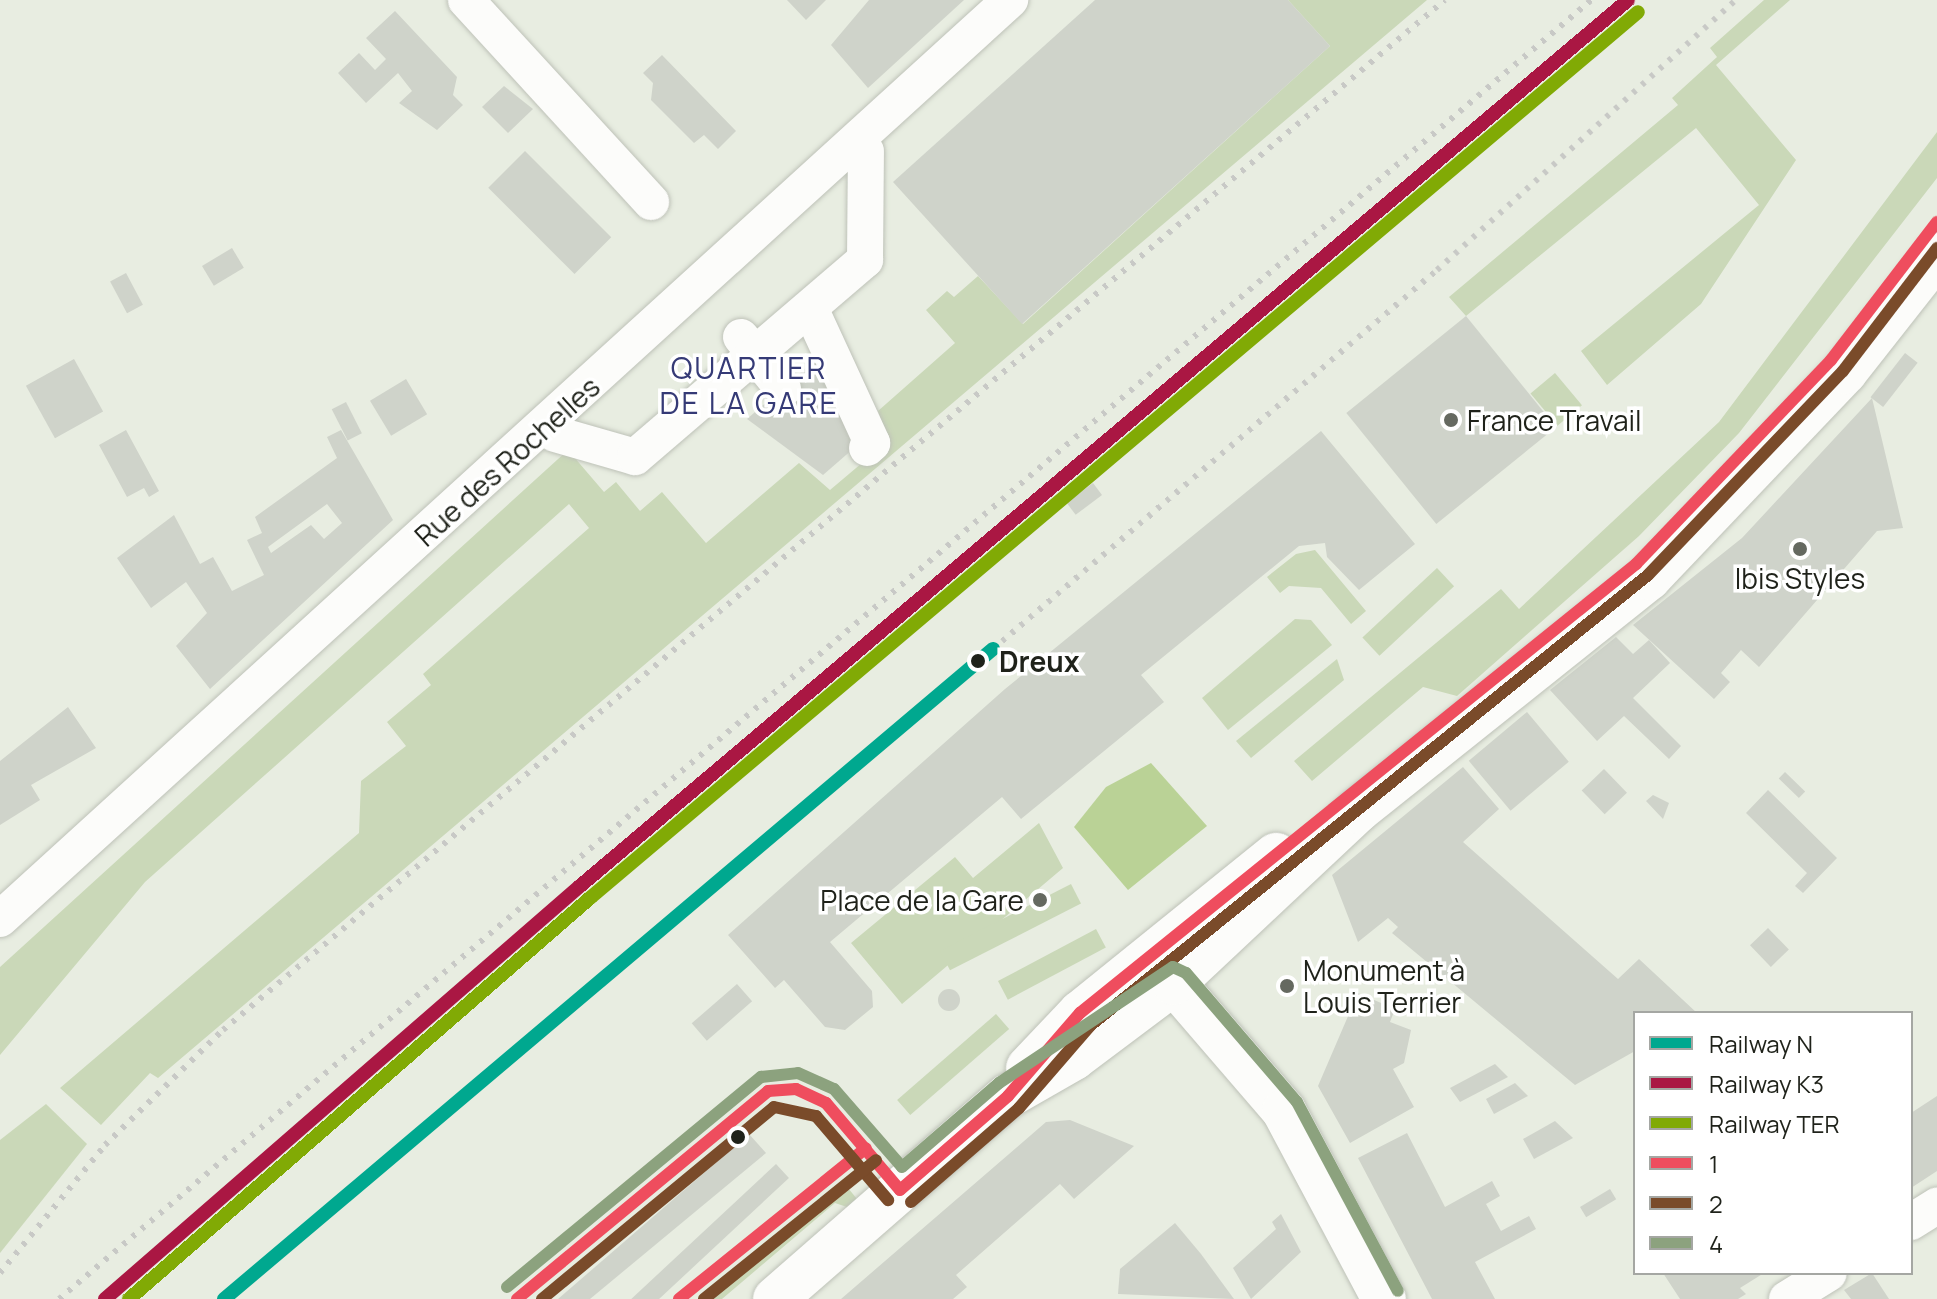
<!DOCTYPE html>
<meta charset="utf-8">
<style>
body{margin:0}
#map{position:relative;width:1937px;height:1299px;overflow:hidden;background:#e8ede1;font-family:Manrope,sans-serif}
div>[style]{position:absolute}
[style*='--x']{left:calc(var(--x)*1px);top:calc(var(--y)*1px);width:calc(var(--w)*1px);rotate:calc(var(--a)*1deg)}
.green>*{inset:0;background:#cad8b8;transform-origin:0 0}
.water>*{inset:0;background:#bad296}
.building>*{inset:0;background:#cfd3ca;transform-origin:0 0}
.round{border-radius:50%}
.roads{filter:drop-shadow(0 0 2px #bec2b8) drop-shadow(0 0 2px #bec2b8)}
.street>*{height:36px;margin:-18px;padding:0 18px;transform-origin:18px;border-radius:18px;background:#fcfcfa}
.secondary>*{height:44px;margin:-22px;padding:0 22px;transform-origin:22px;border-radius:22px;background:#fcfcfa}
.rail>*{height:6px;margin-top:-3px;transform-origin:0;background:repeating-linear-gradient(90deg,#c8c9c6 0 4px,transparent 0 12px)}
.bus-1>*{height:12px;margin:-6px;padding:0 6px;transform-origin:6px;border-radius:6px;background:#ef4d5e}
.bus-2>*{height:12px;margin:-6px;padding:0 6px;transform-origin:6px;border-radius:6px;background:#7a4b2a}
.bus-3>*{height:12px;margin:-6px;padding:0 6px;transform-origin:6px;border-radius:6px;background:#8ca27e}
.rail-1>*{height:14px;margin:-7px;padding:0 7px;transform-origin:7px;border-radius:7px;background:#00a88f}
.rail-2>*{height:14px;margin:-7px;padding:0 7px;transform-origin:7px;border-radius:7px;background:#aa1743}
.rail-3>*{height:14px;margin:-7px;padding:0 7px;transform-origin:7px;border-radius:7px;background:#81aa05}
.dots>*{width:22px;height:22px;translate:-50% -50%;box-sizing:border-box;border:4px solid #fff;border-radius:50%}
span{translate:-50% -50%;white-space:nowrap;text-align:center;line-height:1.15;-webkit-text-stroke:7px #fff;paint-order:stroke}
.poi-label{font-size:28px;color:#1f221a}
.left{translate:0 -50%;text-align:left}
.right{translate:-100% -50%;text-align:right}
.street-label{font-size:28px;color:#1f221a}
.stop-label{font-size:28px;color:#1f221a;font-weight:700}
.neighbourhood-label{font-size:30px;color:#353a76;letter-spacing:2px}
.legend{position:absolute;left:1633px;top:1011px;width:280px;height:264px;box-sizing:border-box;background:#fff;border:2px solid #a5a7a3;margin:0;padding:10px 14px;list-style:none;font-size:24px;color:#1f221a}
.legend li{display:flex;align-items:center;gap:16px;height:40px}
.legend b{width:40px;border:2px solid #a5a7a3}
</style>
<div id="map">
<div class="green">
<div style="clip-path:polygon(1288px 0,1427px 0,158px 1078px,150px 1073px,101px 1125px,60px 1088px,359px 833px,361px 781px,406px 746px,387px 722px,431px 685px,423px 674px,589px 528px,569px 504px,145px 882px,0 1055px,0 967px,568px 450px,604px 492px,616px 482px,640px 511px,662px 492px,706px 543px,799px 463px,830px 490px,888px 441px,878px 411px,955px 343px,926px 310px,947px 291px,954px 297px,978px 276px,1023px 324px,1330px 46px)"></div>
<div style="clip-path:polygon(1764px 0,1790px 0,1716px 65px,1796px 160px,1701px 304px,1607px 385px,1581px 351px,1759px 205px,1696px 128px,1466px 316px,1449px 297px,1678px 105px,1672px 98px,1717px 57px,1710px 48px)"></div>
<div style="clip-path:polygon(1937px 132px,1937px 178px,1739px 433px,1639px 536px,1457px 696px,1423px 687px,1312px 781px,1294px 761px,1501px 589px,1519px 609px,1719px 422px)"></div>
<div style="left:1555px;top:373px;width:42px;height:32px;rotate:50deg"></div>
<div style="clip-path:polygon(1315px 550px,1366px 611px,1351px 624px,1321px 588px,1289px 586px,1280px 593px,1267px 577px,1296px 554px)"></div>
<div style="left:1437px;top:568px;width:25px;height:102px;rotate:47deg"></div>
<div style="clip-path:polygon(1295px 619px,1311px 620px,1332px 645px,1228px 730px,1202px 698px)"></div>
<div style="clip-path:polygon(1337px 659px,1344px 680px,1251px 758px,1236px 741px)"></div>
<div style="clip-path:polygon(1039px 823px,1063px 868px,902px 1004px,851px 943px,955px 857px,973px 878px)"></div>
<div style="left:1071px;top:884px;width:22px;height:147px;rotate:63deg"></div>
<div style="left:1096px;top:929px;width:21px;height:111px;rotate:62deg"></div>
<div style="left:996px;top:1014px;width:20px;height:131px;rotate:49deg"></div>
<div style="clip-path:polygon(46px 1104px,87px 1144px,0 1253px,0 1140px)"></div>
<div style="clip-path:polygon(848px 1188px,857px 1199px,850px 1208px,835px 1203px,722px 1299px,709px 1299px)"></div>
</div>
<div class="water">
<div style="clip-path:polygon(1151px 763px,1207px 826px,1128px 890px,1074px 827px,1106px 787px)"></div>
</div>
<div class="building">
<div style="clip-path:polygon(787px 0,826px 0,806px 20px)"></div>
<div style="clip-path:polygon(869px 0,964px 0,868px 88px,831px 45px)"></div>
<div style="clip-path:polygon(1095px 0,1288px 0,1330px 46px,1022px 324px,893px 182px)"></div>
<div style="clip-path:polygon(395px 11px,457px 77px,453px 95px,463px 105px,437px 130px,399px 103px,412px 91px,398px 73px,366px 103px,338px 73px,359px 53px,375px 70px,386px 59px,366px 38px)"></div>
<div style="clip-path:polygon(662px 55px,736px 131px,718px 149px,704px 135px,694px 143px,651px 100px,653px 83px,643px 73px)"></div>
<div style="clip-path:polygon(504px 86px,533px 109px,508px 133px,482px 107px)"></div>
<div style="left:525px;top:151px;width:122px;height:52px;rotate:45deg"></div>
<div style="left:232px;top:248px;width:23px;height:35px;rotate:59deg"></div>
<div style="left:126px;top:273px;width:36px;height:18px;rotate:62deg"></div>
<div style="left:1466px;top:316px;width:143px;height:154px;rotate:51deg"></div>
<div style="left:1905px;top:353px;width:16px;height:56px;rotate:38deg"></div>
<div style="left:74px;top:359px;width:60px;height:55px;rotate:61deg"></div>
<div style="clip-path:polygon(816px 359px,861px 442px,823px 475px,747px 419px)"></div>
<div style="left:406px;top:379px;width:41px;height:42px;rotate:59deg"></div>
<div style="clip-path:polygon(1872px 398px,1903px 528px,1877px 531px,1759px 667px,1741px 650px,1721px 673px,1730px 682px,1714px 699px,1633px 625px,1742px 538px)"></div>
<div style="left:346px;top:402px;width:35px;height:16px;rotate:63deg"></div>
<div style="clip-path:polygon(126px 430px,159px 491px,149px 497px,144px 488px,127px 497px,99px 445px)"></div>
<div style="clip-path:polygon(evenodd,341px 430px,393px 520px,210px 689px,176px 646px,207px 613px,186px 582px,151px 608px,117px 558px,174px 515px,200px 564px,213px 557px,232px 591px,264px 575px,247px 540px,262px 533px,255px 517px,337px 458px,327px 437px,341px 430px,327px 504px,342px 523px,324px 539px,311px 525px,271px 553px,268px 547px,327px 504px)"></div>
<div style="clip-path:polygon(1321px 431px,1415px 544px,1359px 590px,1327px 557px,1325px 543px,1299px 546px,1141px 675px,1164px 702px,1021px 819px,1002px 797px,830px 942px,872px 991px,873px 1007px,845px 1030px,825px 1027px,784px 980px,775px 988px,728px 935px,1005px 689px)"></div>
<div style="left:1093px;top:483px;width:15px;height:33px;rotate:53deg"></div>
<div style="clip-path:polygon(1616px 637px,1633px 654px,1649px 640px,1670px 663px,1633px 698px,1681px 746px,1669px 759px,1624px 716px,1597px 741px,1550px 690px)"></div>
<div style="clip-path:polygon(68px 707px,96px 748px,31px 785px,40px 800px,0 825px,0 761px)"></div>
<div style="left:1527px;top:712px;width:65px;height:76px;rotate:50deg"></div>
<div style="clip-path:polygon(1463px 767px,1499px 809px,1463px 842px,1618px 979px,1639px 959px,1697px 1013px,1635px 1013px,1635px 1051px,1575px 1085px,1392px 933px,1398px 927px,1388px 918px,1358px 942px,1332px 875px)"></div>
<div style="left:1604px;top:769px;width:33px;height:31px;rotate:46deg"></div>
<div style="left:1785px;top:772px;width:28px;height:9px;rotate:44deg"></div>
<div style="clip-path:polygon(1768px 790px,1837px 858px,1803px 893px,1795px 886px,1807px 873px,1746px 813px)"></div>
<div style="clip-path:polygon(1653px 795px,1669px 803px,1663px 819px,1646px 801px)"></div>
<div style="left:1768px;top:928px;width:30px;height:25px;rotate:46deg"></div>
<div style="left:737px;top:984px;width:23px;height:60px;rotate:49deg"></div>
<div class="round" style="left:938px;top:989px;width:22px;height:22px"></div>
<div style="clip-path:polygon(1358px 993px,1395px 1009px,1390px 1022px,1411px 1030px,1404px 1063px,1393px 1069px,1414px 1107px,1350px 1143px,1318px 1086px)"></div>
<div style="clip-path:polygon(1495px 1064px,1508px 1077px,1460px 1102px,1450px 1088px)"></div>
<div style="clip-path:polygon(1515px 1083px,1528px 1096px,1494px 1114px,1486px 1099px)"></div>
<div style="clip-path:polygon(1937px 1096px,1937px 1171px,1911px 1188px,1911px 1113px)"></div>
<div style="clip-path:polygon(1070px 1120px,1134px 1146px,1074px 1199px,1060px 1184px,956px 1275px,967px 1287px,953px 1299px,841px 1299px,1046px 1122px)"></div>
<div style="clip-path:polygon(1555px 1121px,1573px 1138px,1534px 1159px,1523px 1139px)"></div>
<div style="clip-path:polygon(1407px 1133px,1445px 1207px,1492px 1181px,1500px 1196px,1486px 1204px,1501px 1231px,1529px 1216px,1536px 1229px,1475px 1262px,1495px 1299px,1432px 1299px,1358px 1158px)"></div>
<div style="clip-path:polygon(749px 1134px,766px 1153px,590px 1299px,558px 1299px)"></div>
<div style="left:776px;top:1164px;width:19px;height:211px;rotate:47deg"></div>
<div style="left:1610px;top:1189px;width:12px;height:35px;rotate:59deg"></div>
<div style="clip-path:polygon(1281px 1214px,1301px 1252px,1251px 1299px,1233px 1268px,1276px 1229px,1272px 1222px)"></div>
<div style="clip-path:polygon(1175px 1223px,1201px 1254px,1234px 1299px,1118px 1294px,1120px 1269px)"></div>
<div style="clip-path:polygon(1663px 1273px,1764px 1273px,1740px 1288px,1746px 1294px,1738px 1299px,1680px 1299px)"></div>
<div style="clip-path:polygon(1872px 1273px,1889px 1299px,1851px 1299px,1844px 1290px)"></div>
</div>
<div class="roads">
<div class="street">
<div style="--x:466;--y:0;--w:274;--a:47.5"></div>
<div style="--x:810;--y:308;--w:149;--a:65.3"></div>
<div style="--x:872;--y:443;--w:7;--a:135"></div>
<div style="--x:741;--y:337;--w:67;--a:51.1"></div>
<div style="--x:555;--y:434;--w:83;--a:16"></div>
<div style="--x:635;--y:457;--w:303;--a:-40.6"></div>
<div style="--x:865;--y:260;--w:109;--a:-89.5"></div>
<div style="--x:0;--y:919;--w:1366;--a:-42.3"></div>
<div style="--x:1911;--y:1222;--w:31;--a:-32"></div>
<div style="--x:1787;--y:1299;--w:49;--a:-31.8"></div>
</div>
<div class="secondary">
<div style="--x:1156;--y:962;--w:196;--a:49.3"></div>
<div style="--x:1284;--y:1111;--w:213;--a:62"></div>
<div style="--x:1028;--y:1068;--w:76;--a:-46.6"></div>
<div style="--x:1080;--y:1013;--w:252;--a:-38.9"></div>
<div style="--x:775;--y:1299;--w:309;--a:-41.1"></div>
<div style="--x:1008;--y:1096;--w:76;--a:-29.9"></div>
<div style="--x:1074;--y:1058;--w:125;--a:-36.9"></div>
<div style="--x:1174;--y:983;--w:251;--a:-43.2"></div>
<div style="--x:1357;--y:811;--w:374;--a:-38.6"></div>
<div style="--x:1649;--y:578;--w:284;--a:-46.4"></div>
<div style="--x:1845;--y:372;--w:149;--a:-51.8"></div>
</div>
</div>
<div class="rail">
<div style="--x:993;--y:649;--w:584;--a:-40.48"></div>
<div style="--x:1437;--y:270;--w:403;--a:-42.1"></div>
<div style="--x:0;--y:1273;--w:166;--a:-50.6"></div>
<div style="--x:105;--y:1145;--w:165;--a:-44.3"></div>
<div style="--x:223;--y:1030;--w:1598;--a:-40.13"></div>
<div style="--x:59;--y:1299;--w:2009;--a:-40.29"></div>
</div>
<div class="bus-1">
<div style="--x:900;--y:1190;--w:143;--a:-41"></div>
<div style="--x:1008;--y:1096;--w:110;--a:-49.1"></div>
<div style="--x:1080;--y:1013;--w:715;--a:-38.92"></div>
<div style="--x:1636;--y:564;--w:282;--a:-46.3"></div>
<div style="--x:1831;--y:360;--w:174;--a:-52.5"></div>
<div style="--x:517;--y:1299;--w:326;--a:-39.6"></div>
<div style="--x:768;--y:1091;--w:28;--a:-4"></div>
<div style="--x:796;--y:1089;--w:33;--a:25"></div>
<div style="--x:826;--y:1103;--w:114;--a:49.6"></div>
<div style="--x:679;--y:1299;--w:240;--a:-38.9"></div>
</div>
<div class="bus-2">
<div style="--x:911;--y:1202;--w:143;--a:-41"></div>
<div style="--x:1019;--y:1108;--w:110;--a:-49.1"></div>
<div style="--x:1091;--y:1025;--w:716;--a:-38.93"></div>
<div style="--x:1648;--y:575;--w:282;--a:-46.3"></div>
<div style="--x:1843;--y:371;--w:155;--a:-52.6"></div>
<div style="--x:542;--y:1299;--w:301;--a:-39.6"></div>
<div style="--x:774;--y:1107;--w:43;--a:12.1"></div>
<div style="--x:816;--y:1116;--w:111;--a:49.4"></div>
<div style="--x:704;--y:1299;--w:221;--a:-38.9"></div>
</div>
<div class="bus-3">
<div style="--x:507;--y:1287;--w:330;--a:-39.6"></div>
<div style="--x:761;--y:1077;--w:37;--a:-6"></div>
<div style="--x:798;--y:1073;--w:39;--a:24"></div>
<div style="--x:834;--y:1089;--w:103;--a:48.9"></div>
<div style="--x:902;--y:1167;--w:128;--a:-40.9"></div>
<div style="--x:999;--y:1083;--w:209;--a:-33.7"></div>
<div style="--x:1173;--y:967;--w:14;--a:25"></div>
<div style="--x:1186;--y:973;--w:170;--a:49.3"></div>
<div style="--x:1297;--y:1102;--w:214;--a:61.9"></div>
</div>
<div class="rail-1">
<div style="--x:224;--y:1299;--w:1007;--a:-40.21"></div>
</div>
<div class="rail-2">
<div style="--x:105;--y:1299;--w:629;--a:-41.01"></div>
<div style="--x:580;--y:886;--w:1372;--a:-40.21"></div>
</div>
<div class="rail-3">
<div style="--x:129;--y:1299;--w:611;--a:-41.02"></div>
<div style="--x:590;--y:898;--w:1372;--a:-40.21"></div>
</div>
<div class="dots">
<div style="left:1451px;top:420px;background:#656960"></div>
<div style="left:1800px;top:549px;background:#656960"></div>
<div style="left:978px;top:661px;background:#1f221a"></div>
<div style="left:1040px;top:900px;background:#656960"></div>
<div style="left:1287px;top:986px;background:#656960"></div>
<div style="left:738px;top:1137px;background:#1f221a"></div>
</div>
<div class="poi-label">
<span class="left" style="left:1467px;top:420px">France Travail</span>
<span style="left:1800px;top:578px">Ibis Styles</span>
<span class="right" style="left:1024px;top:900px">Place de la Gare</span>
<span class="left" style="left:1303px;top:986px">Monument à<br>Louis Terrier</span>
</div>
<div class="street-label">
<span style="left:507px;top:461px;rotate:-42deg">Rue des Rochelles</span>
</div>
<div class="stop-label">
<span class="left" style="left:999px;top:661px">Dreux</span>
</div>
<div class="neighbourhood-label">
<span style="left:749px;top:385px">QUARTIER<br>DE LA GARE</span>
</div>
<ul class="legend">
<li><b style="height:10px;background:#00a88f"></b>Railway N</li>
<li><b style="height:10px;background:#aa1743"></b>Railway K3</li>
<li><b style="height:10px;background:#81aa05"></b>Railway TER</li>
<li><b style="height:10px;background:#ef4d5e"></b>1</li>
<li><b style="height:10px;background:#7a4b2a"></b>2</li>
<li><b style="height:10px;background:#8ca27e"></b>4</li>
</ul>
</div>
